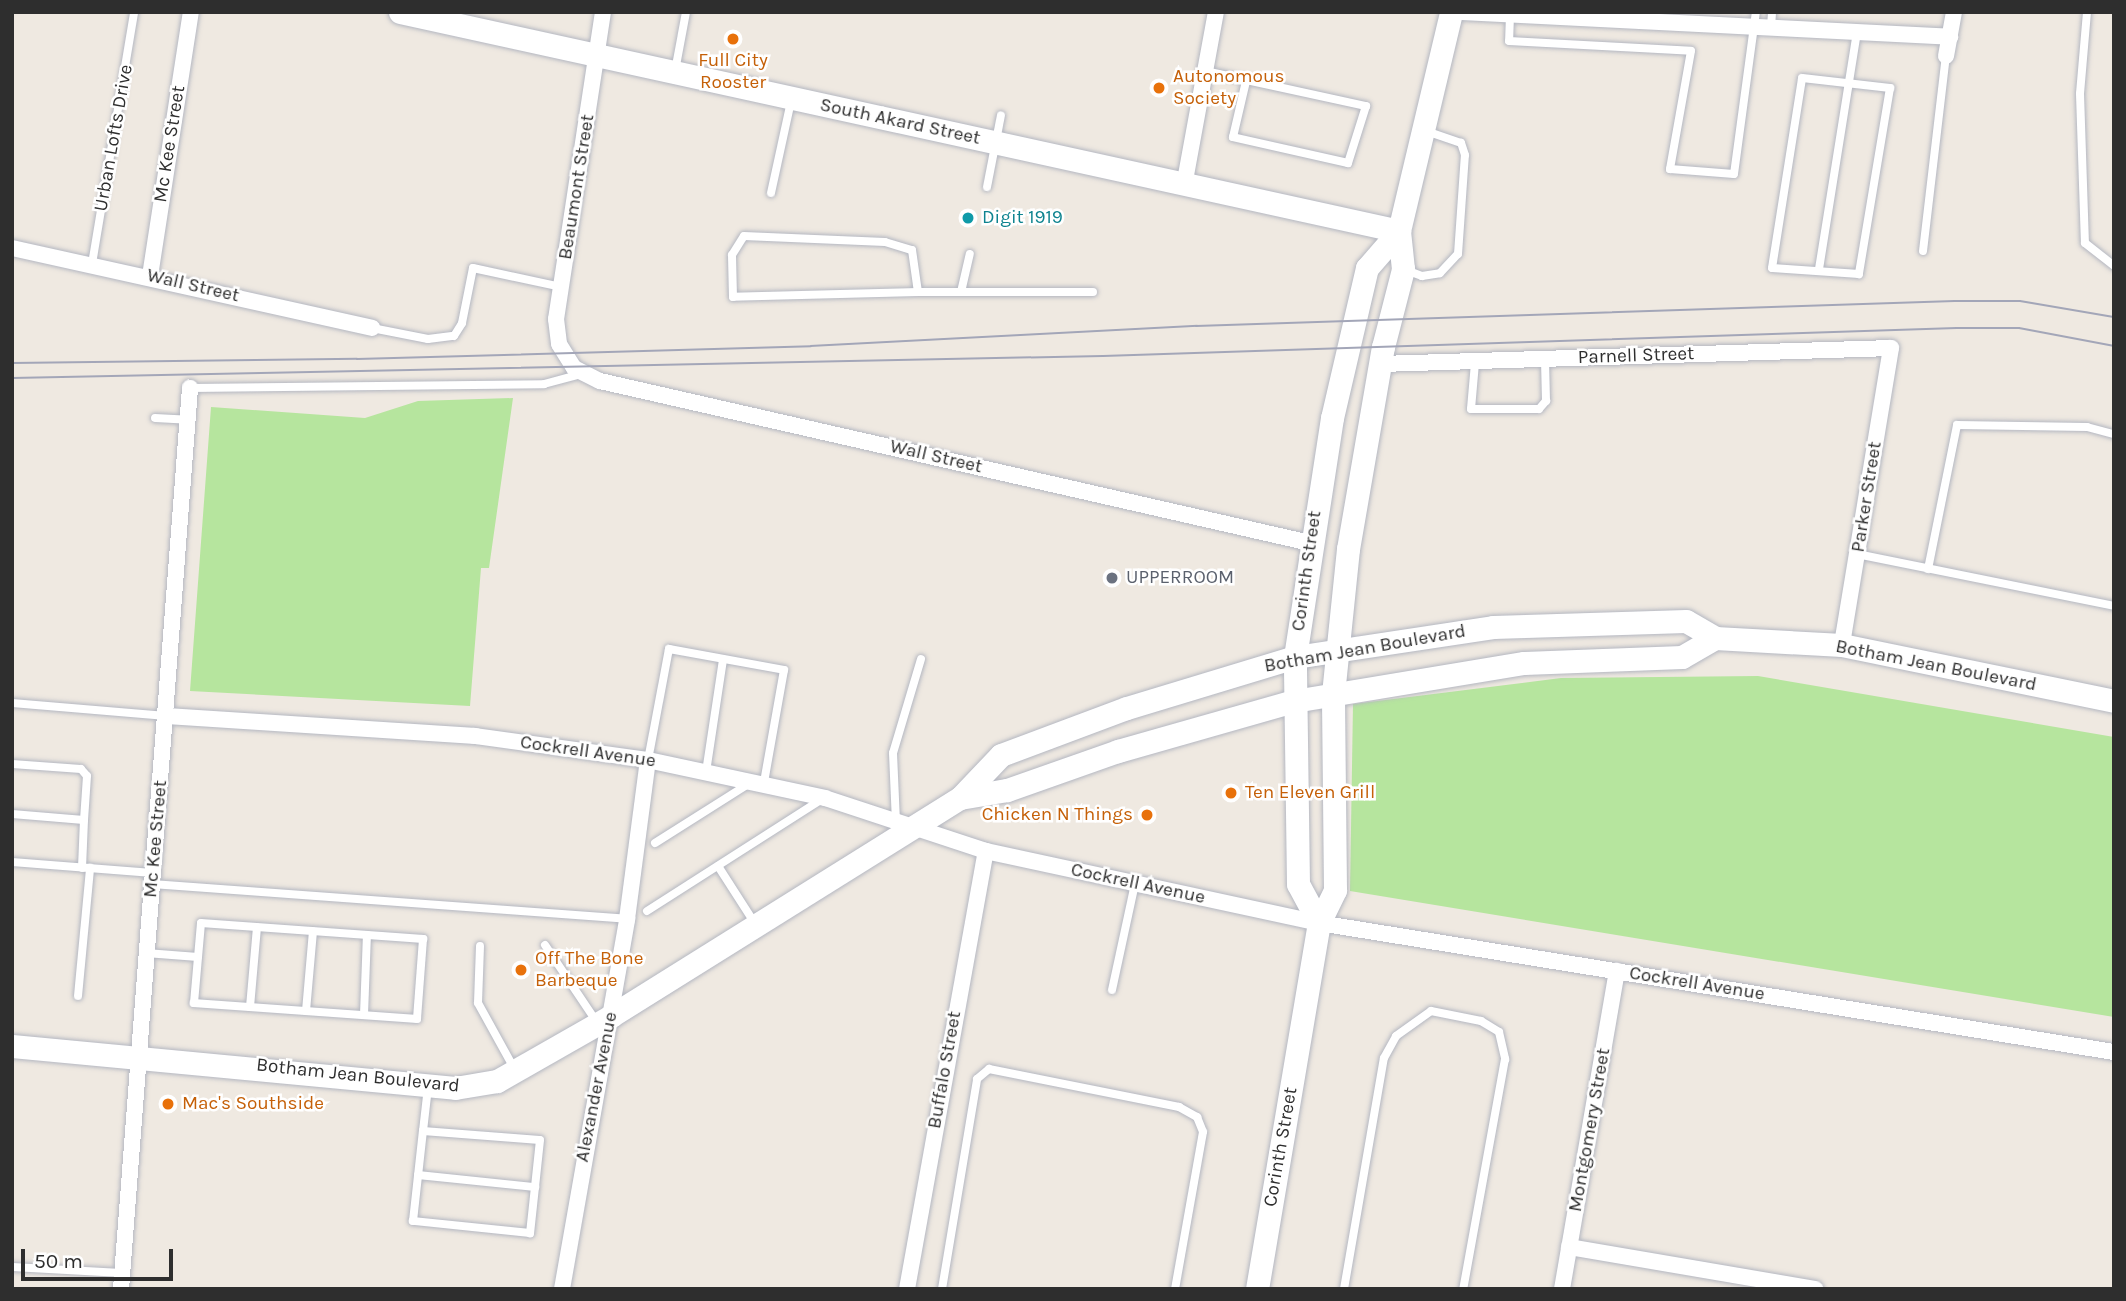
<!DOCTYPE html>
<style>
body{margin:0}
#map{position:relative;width:2126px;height:1301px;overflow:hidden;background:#efe9e1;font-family:Karla,sans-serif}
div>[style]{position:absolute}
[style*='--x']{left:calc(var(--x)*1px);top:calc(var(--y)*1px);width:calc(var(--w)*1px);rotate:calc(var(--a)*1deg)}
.green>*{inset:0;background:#b6e59e}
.roads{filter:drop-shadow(0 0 2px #b4b7c1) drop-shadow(0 0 2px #b4b7c1)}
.lane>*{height:8px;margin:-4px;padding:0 4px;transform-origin:4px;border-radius:4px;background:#fff}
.street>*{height:16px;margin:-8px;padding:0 8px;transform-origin:8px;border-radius:8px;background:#fff}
.secondary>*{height:23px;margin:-11.5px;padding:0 11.5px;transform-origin:11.5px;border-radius:11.5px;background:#fff}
.tram>*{height:2px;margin:-1px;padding:0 1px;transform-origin:1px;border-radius:1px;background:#a3a6b8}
.dots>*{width:19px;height:19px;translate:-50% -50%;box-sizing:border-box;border:4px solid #fff;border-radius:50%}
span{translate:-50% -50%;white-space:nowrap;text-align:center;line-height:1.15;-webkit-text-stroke:5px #fff;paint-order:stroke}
.food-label{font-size:19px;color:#c56008}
.left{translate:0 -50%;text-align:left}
.right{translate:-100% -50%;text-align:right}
.street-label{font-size:19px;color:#2e2e2e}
.culture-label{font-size:19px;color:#0d838f}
.worship-label{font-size:19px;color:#5b616d}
.frame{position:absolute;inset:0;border:14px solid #2e2e2e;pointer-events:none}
.scale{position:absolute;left:21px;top:1249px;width:152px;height:32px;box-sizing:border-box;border:4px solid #2e2e2e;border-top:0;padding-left:9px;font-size:21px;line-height:24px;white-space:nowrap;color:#2e2e2e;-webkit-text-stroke:5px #fff;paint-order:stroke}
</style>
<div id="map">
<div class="green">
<div style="clip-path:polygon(513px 398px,489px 568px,481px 568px,470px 706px,190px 691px,211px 407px,365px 418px,418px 401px)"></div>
<div style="clip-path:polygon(1758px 676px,2114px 737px,2114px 1017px,1350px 891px,1353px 704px,1561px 678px)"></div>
</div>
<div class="roads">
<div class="lane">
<div style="--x:2087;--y:12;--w:82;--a:94.9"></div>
<div style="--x:2080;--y:94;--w:149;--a:88.1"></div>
<div style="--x:2085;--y:243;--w:37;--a:38"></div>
<div style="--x:1510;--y:15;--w:26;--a:92"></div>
<div style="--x:1509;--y:41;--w:182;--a:3.1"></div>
<div style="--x:1691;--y:51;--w:120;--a:100.1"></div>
<div style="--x:1670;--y:169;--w:64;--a:4.5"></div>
<div style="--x:1734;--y:174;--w:163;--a:-82.3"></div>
<div style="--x:1771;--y:27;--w:15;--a:-86"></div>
<div style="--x:675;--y:71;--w:60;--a:-79.4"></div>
<div style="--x:1205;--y:71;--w:165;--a:12.3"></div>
<div style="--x:1366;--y:106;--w:60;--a:107.5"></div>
<div style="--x:1348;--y:163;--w:118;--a:-167.3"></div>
<div style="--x:1233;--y:137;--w:57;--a:-76.9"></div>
<div style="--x:1802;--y:78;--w:89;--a:6.5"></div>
<div style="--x:1890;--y:88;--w:189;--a:99.5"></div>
<div style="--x:1859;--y:274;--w:87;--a:-176.1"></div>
<div style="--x:1772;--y:268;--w:192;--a:-81"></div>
<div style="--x:987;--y:187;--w:73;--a:-79"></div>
<div style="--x:771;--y:193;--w:94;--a:-77.7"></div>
<div style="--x:744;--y:236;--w:141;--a:2.4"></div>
<div style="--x:885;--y:242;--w:28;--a:17"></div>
<div style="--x:912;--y:250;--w:42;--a:81.9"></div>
<div style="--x:918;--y:292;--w:185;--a:178.5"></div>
<div style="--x:733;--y:297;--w:42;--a:-91.4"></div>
<div style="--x:732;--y:255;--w:22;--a:-58"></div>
<div style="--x:1923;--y:251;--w:196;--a:-83.3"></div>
<div style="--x:92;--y:264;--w:255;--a:-80.5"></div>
<div style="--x:1819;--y:269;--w:241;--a:-80.9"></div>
<div style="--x:1406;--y:270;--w:17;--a:21"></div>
<div style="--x:1422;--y:276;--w:18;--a:-9"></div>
<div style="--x:1440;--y:273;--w:26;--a:-47"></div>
<div style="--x:1458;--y:254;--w:99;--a:-86"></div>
<div style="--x:1465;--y:155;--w:13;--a:-108"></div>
<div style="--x:1461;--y:143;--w:37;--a:-161"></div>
<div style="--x:918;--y:292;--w:175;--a:0"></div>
<div style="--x:961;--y:292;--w:39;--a:-77"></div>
<div style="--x:372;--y:328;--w:57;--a:11.1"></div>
<div style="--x:428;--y:339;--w:26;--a:-7"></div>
<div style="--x:454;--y:336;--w:15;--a:-58"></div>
<div style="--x:462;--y:323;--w:56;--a:-78.7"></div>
<div style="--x:473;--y:268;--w:91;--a:12.1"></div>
<div style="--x:1475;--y:363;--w:46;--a:95"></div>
<div style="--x:1471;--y:409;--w:68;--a:0"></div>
<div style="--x:1539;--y:409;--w:11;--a:-49"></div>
<div style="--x:1546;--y:401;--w:41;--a:-91.4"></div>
<div style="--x:190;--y:388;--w:354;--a:-0.6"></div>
<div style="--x:544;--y:384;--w:38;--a:-15"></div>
<div style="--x:155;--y:418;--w:33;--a:3"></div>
<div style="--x:1857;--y:554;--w:262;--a:11.4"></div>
<div style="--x:1928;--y:569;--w:147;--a:-78.6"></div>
<div style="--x:1957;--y:425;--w:130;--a:0.9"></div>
<div style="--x:2087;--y:427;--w:28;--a:15"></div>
<div style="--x:12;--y:703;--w:155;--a:4.8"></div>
<div style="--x:648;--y:760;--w:113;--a:-79.3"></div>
<div style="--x:669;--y:649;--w:117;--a:10.3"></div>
<div style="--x:784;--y:670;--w:114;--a:100.1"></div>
<div style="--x:12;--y:764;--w:69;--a:4.1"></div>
<div style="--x:81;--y:769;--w:9;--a:49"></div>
<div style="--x:87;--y:776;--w:44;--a:93.9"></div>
<div style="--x:706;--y:772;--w:114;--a:-81.4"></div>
<div style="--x:12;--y:814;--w:72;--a:4.8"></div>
<div style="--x:84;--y:820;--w:48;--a:92.4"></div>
<div style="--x:896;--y:822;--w:69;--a:-92.5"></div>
<div style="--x:893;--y:753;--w:98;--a:-73.4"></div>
<div style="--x:655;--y:843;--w:112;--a:-32.3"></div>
<div style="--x:12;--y:862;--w:141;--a:4.5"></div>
<div style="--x:718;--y:866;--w:67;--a:57.3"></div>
<div style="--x:152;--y:884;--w:476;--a:4.2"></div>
<div style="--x:647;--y:911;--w:210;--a:-32.6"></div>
<div style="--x:201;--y:923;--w:223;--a:4.1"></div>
<div style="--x:423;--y:939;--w:80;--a:94.3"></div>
<div style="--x:417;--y:1019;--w:224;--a:-175.9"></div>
<div style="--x:194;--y:1003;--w:80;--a:-85"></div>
<div style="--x:545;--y:945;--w:92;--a:56.1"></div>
<div style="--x:480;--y:946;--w:57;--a:92"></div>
<div style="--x:478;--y:1003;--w:77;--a:61.1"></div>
<div style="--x:146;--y:953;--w:52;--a:4.4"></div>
<div style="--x:1112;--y:990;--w:108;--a:-77.8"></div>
<div style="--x:78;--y:996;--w:129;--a:-84.6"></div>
<div style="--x:250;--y:1007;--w:80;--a:-85"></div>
<div style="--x:306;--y:1011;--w:80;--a:-85"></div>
<div style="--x:364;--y:1015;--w:80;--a:-87.9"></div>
<div style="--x:423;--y:1131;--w:117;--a:4.4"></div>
<div style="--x:540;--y:1140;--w:94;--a:96.1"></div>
<div style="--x:530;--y:1233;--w:118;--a:-174.1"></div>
<div style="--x:413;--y:1221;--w:91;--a:-83.7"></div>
<div style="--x:423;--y:1131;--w:44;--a:-83.5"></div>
<div style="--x:418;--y:1175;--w:118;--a:5.9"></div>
<div style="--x:12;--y:1267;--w:110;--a:3.1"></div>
<div style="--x:942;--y:1289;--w:213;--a:-80.5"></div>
<div style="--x:977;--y:1079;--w:16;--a:-40"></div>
<div style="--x:989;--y:1069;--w:194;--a:11.3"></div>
<div style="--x:1179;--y:1107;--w:21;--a:29"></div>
<div style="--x:1197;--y:1117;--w:16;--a:68"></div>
<div style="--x:1203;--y:1132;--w:159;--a:100.1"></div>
<div style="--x:1344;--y:1289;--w:234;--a:-80.2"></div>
<div style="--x:1384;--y:1058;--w:25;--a:-61"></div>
<div style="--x:1396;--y:1036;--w:43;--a:-35.5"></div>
<div style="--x:1431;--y:1011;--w:51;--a:11.3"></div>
<div style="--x:1481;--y:1021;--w:21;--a:31"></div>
<div style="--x:1499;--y:1032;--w:28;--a:77"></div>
<div style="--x:1505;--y:1059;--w:234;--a:100.3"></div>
</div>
<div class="street">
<div style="--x:603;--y:12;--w:311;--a:98.7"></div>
<div style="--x:556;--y:319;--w:25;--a:83"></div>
<div style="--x:559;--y:344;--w:28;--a:58"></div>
<div style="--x:574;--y:368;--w:29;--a:27"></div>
<div style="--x:600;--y:381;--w:728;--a:12.85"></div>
<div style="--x:1462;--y:12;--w:489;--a:2.9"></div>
<div style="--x:1946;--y:56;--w:45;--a:-79.7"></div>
<div style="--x:1184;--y:186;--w:177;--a:-79.6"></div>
<div style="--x:12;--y:248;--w:369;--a:12.5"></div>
<div style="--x:150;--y:276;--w:267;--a:-81.2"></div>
<div style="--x:1380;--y:364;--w:511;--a:-1.79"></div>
<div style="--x:1891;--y:348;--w:301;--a:99.4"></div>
<div style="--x:167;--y:716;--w:309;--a:3.7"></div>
<div style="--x:475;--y:736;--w:175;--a:7.9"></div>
<div style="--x:648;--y:760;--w:181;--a:12.1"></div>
<div style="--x:825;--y:798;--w:169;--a:18.2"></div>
<div style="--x:986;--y:851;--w:341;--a:12.2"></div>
<div style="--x:1319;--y:923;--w:805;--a:9.22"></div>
<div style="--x:1569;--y:1247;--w:250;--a:9.7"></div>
<div style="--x:121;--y:1289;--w:904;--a:-85.62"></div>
<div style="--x:562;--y:1289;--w:376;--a:-80"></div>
<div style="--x:627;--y:919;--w:160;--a:-82.5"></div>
<div style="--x:907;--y:1289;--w:445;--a:-79.8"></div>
<div style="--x:1562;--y:1289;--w:323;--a:-80.2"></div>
</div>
<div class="secondary">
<div style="--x:400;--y:12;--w:1023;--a:12.36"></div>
<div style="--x:960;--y:798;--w:48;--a:-9.7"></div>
<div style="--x:1007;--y:790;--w:118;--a:-19.4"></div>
<div style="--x:1118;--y:751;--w:183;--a:-15.9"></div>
<div style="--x:1294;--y:701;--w:233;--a:-9.4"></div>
<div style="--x:1524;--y:663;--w:158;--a:-2.2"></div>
<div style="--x:1682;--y:657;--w:38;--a:-30"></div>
<div style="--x:1319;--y:923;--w:44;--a:-118.3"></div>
<div style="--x:1298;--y:884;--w:227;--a:-90.8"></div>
<div style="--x:1295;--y:657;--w:242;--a:-81.2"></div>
<div style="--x:1332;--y:418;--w:154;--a:-76.9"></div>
<div style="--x:1367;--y:268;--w:49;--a:-49.1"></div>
<div style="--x:12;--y:1046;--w:445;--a:5.4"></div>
<div style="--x:455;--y:1088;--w:43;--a:-9.5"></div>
<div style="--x:497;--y:1081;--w:131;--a:-29.7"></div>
<div style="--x:611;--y:1016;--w:411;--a:-32"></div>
<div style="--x:960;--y:798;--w:59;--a:-46.4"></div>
<div style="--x:1001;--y:755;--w:134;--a:-20.5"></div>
<div style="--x:1127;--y:708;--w:176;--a:-16.9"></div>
<div style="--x:1295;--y:657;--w:200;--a:-8.6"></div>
<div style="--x:1493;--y:627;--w:193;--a:-1.8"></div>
<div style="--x:1686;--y:621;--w:34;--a:30"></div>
<div style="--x:1715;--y:638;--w:127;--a:3.2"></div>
<div style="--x:1842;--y:645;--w:278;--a:11.6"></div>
<div style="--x:1257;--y:1289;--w:371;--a:-80.4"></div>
<div style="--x:1319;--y:923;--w:37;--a:-64"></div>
<div style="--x:1335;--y:890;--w:196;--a:-90.6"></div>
<div style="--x:1333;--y:694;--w:146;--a:-84.1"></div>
<div style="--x:1348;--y:549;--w:205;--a:-80.2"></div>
<div style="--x:1383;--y:347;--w:81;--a:-75.6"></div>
<div style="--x:1403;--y:269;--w:38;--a:-96"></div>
<div style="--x:1399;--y:231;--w:225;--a:-76.6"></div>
</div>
</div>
<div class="tram">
<div style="--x:12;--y:363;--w:345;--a:-0.7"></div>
<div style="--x:357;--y:359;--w:454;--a:-1.6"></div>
<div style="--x:811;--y:346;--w:386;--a:-3"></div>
<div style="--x:1196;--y:326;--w:759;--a:-1.89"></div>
<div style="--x:1955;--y:301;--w:65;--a:0"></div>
<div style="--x:2020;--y:301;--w:95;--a:9.7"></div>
<div style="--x:12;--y:378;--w:1091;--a:-1.16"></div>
<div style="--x:1103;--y:356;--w:854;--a:-1.88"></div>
<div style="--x:1957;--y:328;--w:62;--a:0"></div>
<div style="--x:2019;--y:328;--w:97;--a:10.7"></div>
</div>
<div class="dots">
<div style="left:733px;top:39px;background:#e8710a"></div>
<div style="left:1159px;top:88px;background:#e8710a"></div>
<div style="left:968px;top:218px;background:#0f9aa8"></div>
<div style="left:1112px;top:578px;background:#6b7280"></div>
<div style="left:1231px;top:793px;background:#e8710a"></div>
<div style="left:1147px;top:815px;background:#e8710a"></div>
<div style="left:521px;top:970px;background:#e8710a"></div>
<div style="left:168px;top:1104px;background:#e8710a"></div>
</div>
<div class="food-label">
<span style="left:733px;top:72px">Full City<br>Rooster</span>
<span class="left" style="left:1173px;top:88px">Autonomous<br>Society</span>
<span class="left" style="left:1245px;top:793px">Ten Eleven Grill</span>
<span class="right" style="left:1133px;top:815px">Chicken N Things</span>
<span class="left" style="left:535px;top:970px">Off The Bone<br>Barbeque</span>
<span class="left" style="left:182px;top:1104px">Mac's Southside</span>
</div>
<div class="street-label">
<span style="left:900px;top:122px;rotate:12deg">South Akard Street</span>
<span style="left:114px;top:138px;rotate:-80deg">Urban Lofts Drive</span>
<span style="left:170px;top:144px;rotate:-81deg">Mc Kee Street</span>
<span style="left:577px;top:187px;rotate:-81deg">Beaumont Street</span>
<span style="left:193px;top:286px;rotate:13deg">Wall Street</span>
<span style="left:1636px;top:356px;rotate:-2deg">Parnell Street</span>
<span style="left:936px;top:457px;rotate:13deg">Wall Street</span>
<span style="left:1867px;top:497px;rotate:-81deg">Parker Street</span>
<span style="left:1307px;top:571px;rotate:-82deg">Corinth Street</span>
<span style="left:1365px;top:649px;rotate:-10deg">Botham Jean Boulevard</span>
<span style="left:1936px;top:666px;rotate:11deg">Botham Jean Boulevard</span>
<span style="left:588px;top:752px;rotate:8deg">Cockrell Avenue</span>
<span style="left:156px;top:839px;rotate:-85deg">Mc Kee Street</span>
<span style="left:1138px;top:884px;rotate:12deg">Cockrell Avenue</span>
<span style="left:1697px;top:984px;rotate:9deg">Cockrell Avenue</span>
<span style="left:945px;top:1070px;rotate:-80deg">Buffalo Street</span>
<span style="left:358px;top:1076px;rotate:6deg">Botham Jean Boulevard</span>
<span style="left:597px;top:1087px;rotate:-79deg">Alexander Avenue</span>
<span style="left:1590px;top:1130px;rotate:-80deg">Montgomery Street</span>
<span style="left:1281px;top:1147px;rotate:-80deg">Corinth Street</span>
</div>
<div class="culture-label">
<span class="left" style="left:982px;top:218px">Digit 1919</span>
</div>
<div class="worship-label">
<span class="left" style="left:1126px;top:578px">UPPERROOM</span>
</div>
<div class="frame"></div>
<div class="scale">50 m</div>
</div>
